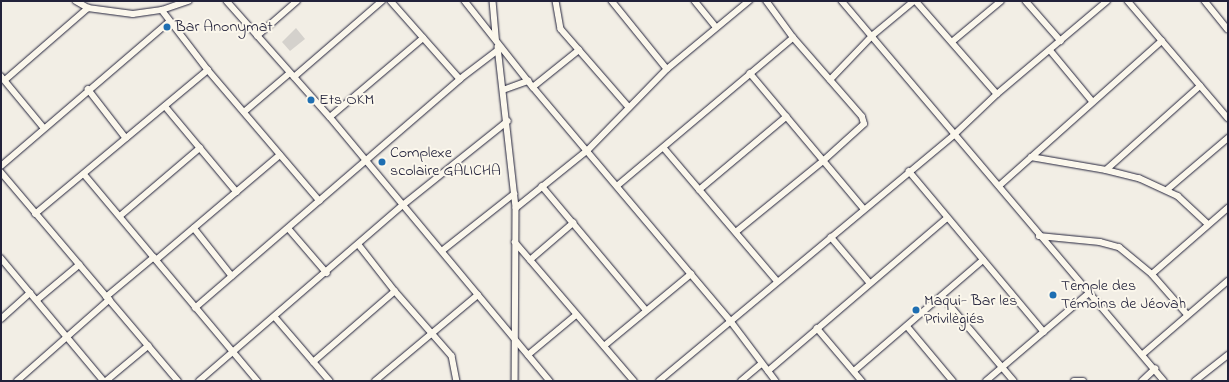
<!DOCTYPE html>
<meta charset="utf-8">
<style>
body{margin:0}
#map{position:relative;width:1229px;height:382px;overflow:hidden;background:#f2eee5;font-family:"Indie Flower",sans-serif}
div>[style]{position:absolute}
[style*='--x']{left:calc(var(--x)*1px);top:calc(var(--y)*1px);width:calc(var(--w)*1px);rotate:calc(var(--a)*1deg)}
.green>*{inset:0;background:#d4d1cc}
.roads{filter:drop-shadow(0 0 1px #22223b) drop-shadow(0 0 1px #22223b)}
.minor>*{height:5.5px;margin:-2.75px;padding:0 2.75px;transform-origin:2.75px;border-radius:2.75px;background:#fbf7ec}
.dots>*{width:11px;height:11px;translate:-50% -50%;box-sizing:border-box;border:2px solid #fbf7ec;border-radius:50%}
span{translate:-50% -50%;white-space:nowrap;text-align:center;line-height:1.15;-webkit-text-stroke:4px #fbf7ec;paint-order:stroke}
.poi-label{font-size:16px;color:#22223b}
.left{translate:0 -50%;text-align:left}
.frame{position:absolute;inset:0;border:2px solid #22223b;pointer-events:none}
</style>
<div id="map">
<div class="green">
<div style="clip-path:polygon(296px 28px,305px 39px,290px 51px,282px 42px)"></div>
</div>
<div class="roads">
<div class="minor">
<div style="--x:76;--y:1;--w:14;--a:30"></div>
<div style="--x:88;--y:8;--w:45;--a:7.6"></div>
<div style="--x:133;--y:14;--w:29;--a:-8"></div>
<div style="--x:162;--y:10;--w:28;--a:-19"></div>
<div style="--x:227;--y:1;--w:155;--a:48.4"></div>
<div style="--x:330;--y:117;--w:344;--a:50.2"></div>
<div style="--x:391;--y:1;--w:104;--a:48.5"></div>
<div style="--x:465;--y:1;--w:110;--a:51.7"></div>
<div style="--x:533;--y:87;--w:305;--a:49.8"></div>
<div style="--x:730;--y:320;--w:76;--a:53"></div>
<div style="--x:493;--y:1;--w:38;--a:85"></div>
<div style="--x:556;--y:1;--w:28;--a:80"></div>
<div style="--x:561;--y:29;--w:102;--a:49"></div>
<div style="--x:612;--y:1;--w:87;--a:51"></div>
<div style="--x:695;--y:1;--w:33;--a:51"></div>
<div style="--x:842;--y:1;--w:498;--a:49.7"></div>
<div style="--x:916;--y:1;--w:123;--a:48.9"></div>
<div style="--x:1026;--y:1;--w:53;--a:48.8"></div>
<div style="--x:1128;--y:1;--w:154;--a:49.5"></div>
<div style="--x:1205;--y:1;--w:36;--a:51"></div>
<div style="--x:162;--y:10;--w:76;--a:52.5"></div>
<div style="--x:208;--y:70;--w:172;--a:49.5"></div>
<div style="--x:257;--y:36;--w:53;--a:-41.2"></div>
<div style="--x:953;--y:41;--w:62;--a:-39.8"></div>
<div style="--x:498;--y:47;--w:162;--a:83.6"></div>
<div style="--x:516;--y:208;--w:173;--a:90.3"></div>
<div style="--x:1050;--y:50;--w:67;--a:50.4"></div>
<div style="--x:750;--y:73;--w:177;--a:50"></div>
<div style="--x:1;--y:76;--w:67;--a:50.4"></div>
<div style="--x:294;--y:77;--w:116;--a:-40.8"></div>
<div style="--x:5;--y:80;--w:110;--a:-40.9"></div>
<div style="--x:830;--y:80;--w:62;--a:-46.3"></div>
<div style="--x:873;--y:35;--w:53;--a:-39.7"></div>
<div style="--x:533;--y:87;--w:59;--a:-38.8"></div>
<div style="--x:88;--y:89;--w:62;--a:52.2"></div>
<div style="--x:503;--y:90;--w:27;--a:-20"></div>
<div style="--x:165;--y:106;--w:112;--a:50.1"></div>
<div style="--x:244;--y:112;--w:60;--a:-40.3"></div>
<div style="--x:330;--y:117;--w:122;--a:-40.3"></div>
<div style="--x:664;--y:148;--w:175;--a:49.6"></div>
<div style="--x:1031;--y:157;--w:76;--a:9.8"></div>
<div style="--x:1106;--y:170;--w:34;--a:14"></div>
<div style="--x:1139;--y:178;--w:43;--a:24.8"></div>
<div style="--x:1178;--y:196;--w:41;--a:43"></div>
<div style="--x:1;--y:166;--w:221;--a:-40.6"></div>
<div style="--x:1106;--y:170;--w:126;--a:-41.8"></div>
<div style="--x:909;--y:171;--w:210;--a:50"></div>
<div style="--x:1;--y:172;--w:274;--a:49.7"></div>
<div style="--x:84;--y:174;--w:270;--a:50"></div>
<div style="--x:542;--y:186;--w:162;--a:50"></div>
<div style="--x:617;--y:186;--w:230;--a:-40.1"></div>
<div style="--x:999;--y:186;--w:218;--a:-41.7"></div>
<div style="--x:1168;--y:189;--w:79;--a:-40.4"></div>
<div style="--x:699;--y:190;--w:114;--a:-40"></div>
<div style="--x:516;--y:208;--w:92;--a:-38.9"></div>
<div style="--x:588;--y:150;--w:113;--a:-45.7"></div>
<div style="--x:667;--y:69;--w:107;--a:-39.7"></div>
<div style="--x:35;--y:214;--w:225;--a:-39.8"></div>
<div style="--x:120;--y:216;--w:105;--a:-40.4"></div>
<div style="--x:194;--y:228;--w:61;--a:51.6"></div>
<div style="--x:289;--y:229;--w:58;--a:49.2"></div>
<div style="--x:736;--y:232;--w:112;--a:-39.2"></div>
<div style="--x:823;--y:161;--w:55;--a:-42.1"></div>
<div style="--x:864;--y:124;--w:7;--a:-106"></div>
<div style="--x:862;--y:117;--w:105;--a:-131.1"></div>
<div style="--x:793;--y:38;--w:46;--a:-126.1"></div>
<div style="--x:1039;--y:236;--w:61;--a:5.6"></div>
<div style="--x:1100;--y:242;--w:20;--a:15"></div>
<div style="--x:1119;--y:247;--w:43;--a:39.3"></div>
<div style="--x:1152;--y:274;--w:53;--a:48.8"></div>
<div style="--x:831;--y:237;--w:60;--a:49.7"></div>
<div style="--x:515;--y:242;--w:183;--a:49.4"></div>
<div style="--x:359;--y:245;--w:58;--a:52"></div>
<div style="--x:395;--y:291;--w:86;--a:48.8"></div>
<div style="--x:452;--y:356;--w:25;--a:79"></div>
<div style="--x:442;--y:251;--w:92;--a:-38.4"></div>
<div style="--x:1;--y:258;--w:160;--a:50.1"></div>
<div style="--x:156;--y:260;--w:162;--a:-40.3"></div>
<div style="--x:530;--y:260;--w:57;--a:-40.7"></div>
<div style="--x:1152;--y:274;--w:101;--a:-41"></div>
<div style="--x:942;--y:296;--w:111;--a:49.7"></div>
<div style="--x:106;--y:297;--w:62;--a:-39.8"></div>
<div style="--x:37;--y:300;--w:55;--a:-39.8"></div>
<div style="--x:195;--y:308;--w:350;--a:-40.8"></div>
<div style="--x:460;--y:79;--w:48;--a:-37.3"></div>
<div style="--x:275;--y:317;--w:84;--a:49.3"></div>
<div style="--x:1;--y:319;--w:39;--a:-42"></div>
<div style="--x:907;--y:326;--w:72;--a:50.1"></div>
<div style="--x:817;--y:328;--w:70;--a:49.7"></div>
<div style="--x:604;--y:346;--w:113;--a:-39.6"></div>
<div style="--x:1143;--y:354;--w:112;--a:-40.7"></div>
<div style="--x:528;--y:355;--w:62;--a:-39.8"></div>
<div style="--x:313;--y:362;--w:108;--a:-40.9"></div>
<div style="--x:768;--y:371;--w:235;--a:-40.5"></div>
<div style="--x:854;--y:371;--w:170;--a:-40.7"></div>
<div style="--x:17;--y:381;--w:123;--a:-41.4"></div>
<div style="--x:106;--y:381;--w:55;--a:-39.8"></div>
<div style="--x:199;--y:381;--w:269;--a:-40.8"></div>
<div style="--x:403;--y:205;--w:134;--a:-38.7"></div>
<div style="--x:375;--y:381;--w:134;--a:-39.9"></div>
<div style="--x:659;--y:381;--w:384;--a:-39.8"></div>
<div style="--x:954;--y:135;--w:59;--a:-43.6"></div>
<div style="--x:997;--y:94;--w:144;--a:-40.2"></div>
<div style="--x:741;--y:381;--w:26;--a:-40"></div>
<div style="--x:986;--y:381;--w:135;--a:-40.5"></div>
<div style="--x:1074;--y:381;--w:9;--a:0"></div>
<div style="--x:1142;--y:381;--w:18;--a:-43"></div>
<div style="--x:1195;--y:381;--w:42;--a:-38.2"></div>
</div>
</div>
<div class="dots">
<div style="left:167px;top:27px;background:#1f6fb2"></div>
<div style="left:311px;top:100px;background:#1f6fb2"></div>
<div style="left:382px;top:162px;background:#1f6fb2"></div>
<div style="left:1053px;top:295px;background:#1f6fb2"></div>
<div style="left:916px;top:310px;background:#1f6fb2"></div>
</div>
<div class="poi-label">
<span class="left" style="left:175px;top:27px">Bar Anonymat</span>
<span class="left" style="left:319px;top:100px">Ets OKM</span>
<span class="left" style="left:390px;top:162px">Complexe<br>scolaire GALICHA</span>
<span class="left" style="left:1061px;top:295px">Temple des<br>Témoins de Jéovah</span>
<span class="left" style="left:924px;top:310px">Maqui- Bar les<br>Privilègiés</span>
</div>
<div class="frame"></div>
</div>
